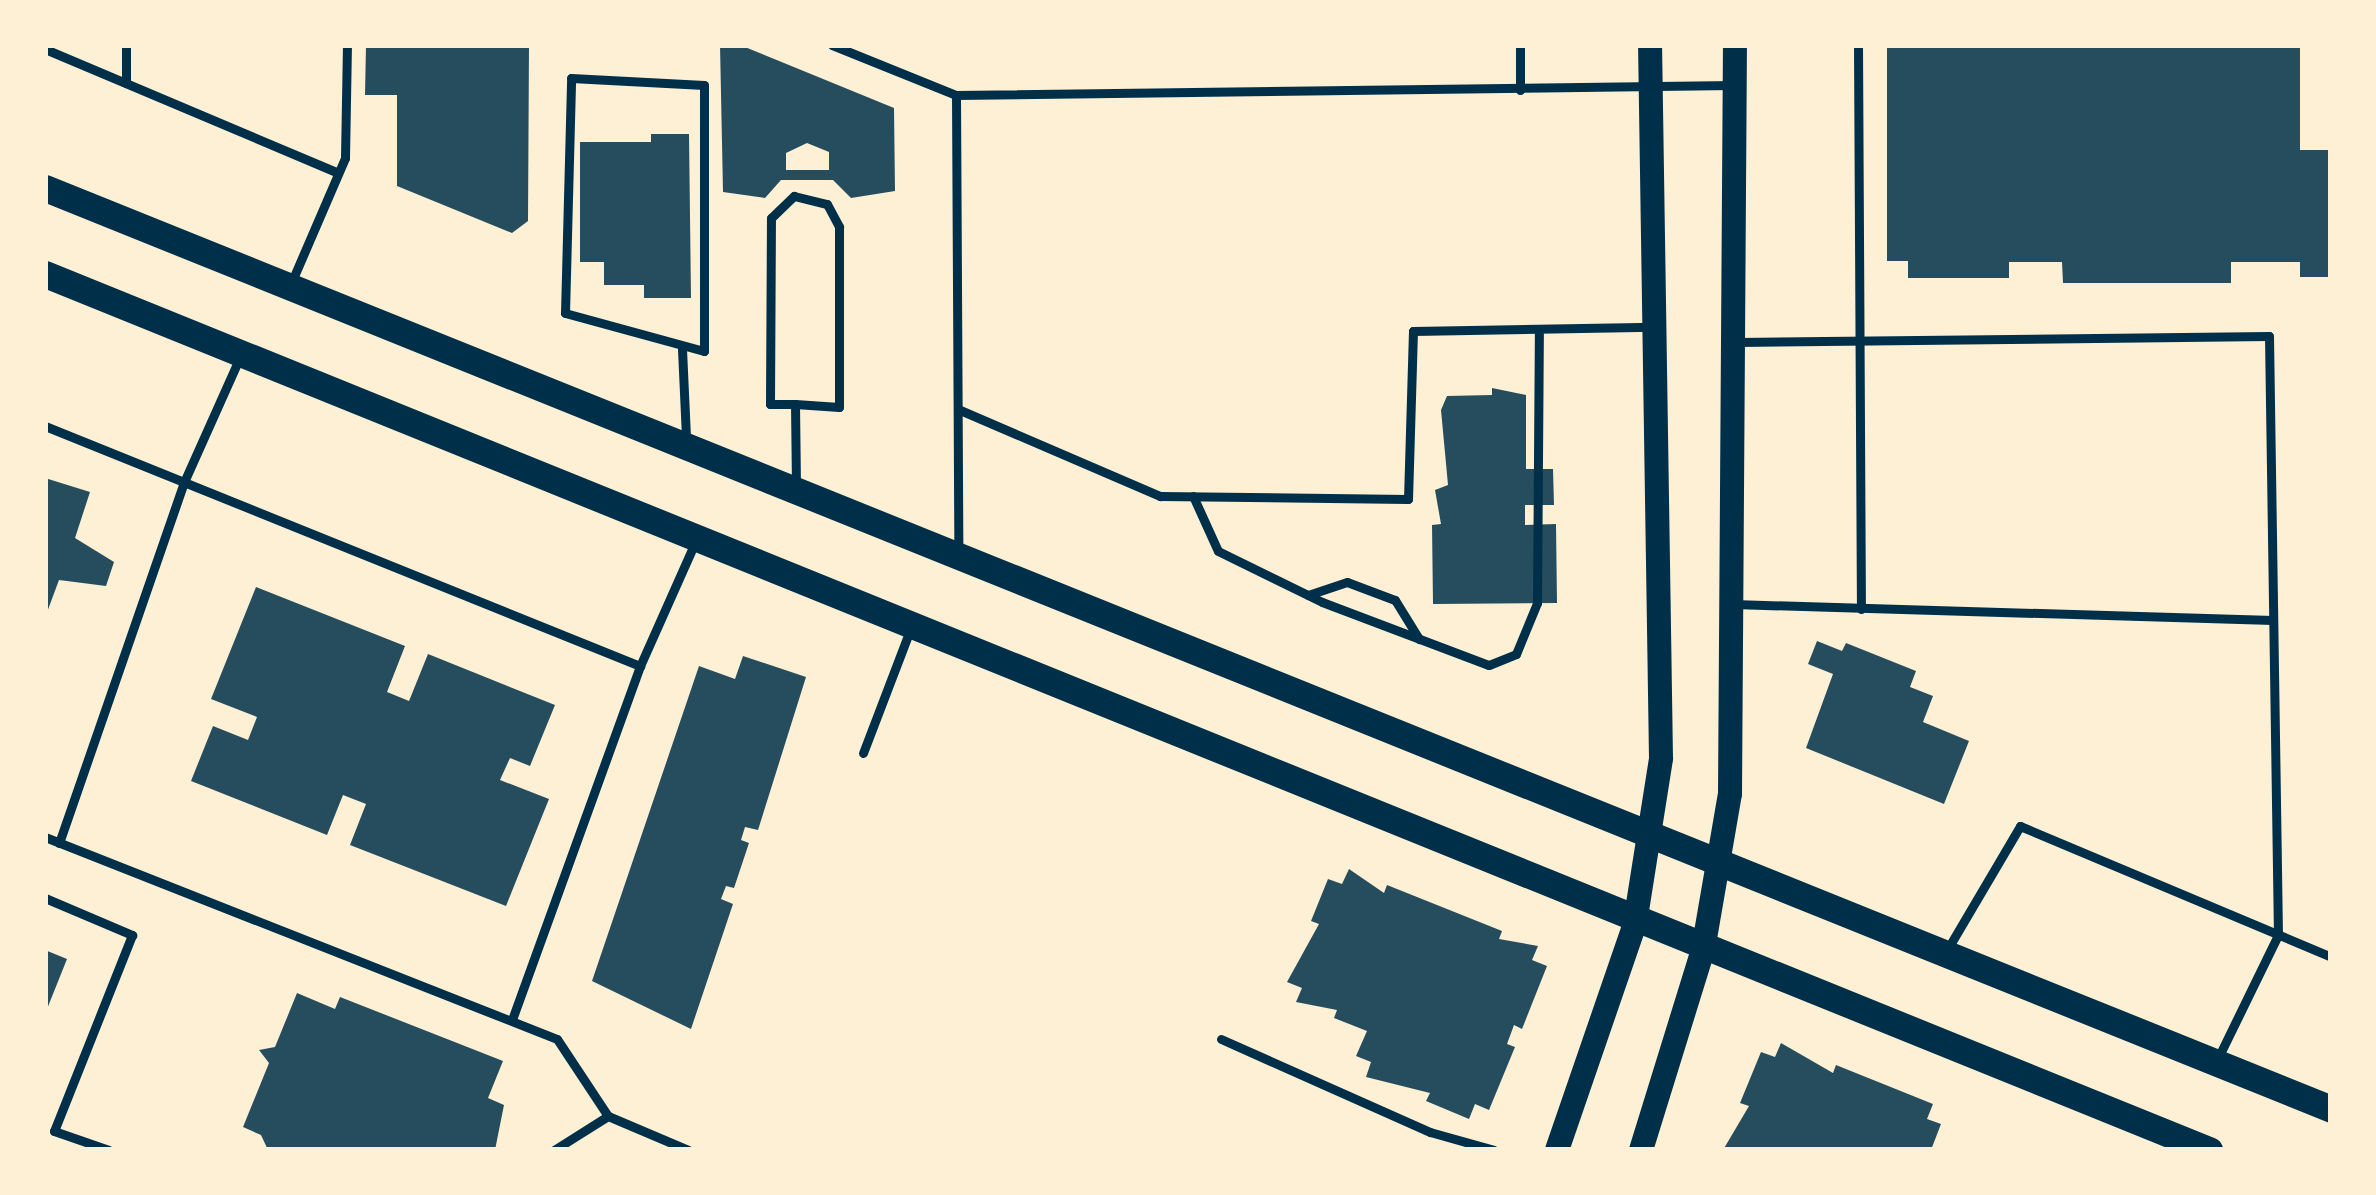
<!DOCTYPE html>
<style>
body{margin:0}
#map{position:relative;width:2376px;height:1195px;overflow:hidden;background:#fdf0d5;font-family:"Public Sans",sans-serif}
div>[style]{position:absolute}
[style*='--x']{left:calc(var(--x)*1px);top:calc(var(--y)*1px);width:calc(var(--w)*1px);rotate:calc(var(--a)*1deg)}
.building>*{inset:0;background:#264d5e}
.service>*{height:9px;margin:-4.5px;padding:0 4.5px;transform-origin:4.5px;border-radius:4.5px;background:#003049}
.secondary>*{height:24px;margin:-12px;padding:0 12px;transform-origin:12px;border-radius:12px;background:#003049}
.primary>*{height:27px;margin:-13.5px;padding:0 13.5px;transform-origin:13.5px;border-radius:13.5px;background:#003049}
span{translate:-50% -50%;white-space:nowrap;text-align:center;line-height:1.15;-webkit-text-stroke:9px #fdf0d5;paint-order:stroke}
.frame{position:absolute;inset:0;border:48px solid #fdf0d5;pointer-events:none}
</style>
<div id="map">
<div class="building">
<div style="clip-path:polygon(366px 45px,529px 45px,528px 221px,512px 233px,397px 186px,397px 95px,365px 95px)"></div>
<div style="clip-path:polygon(evenodd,720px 45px,740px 45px,894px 108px,895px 191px,851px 198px,833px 180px,781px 180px,765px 198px,723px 192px,720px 45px,807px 143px,829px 152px,829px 170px,786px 170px,786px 153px,807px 143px)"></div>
<div style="clip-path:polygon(1887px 45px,2300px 45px,2300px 150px,2331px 150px,2331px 277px,2300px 277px,2300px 262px,2231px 262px,2231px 283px,2063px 283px,2062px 262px,2009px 262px,2009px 278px,1908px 278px,1908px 261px,1887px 261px)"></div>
<div style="clip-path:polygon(651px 134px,689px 134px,691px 298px,644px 298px,644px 285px,604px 285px,604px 262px,580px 262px,580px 142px,651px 142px)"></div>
<div style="clip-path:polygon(1492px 388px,1526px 395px,1526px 469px,1553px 469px,1554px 505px,1525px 505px,1525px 525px,1556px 524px,1557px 603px,1433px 604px,1432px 525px,1441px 524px,1435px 490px,1448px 485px,1441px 410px,1447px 396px,1492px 395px)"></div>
<div style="clip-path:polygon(45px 478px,90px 492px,75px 538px,114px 562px,106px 586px,59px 580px,46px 615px)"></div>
<div style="clip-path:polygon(256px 587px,405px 646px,387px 692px,409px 701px,428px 654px,555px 705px,530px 766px,510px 758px,500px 780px,549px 799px,506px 906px,350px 845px,366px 804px,343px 795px,327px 835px,191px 781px,213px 726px,248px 740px,257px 717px,211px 699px)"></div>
<div style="clip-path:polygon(1817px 641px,1842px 651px,1846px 643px,1916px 671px,1910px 687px,1933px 696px,1923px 722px,1969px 741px,1944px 804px,1806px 748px,1833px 674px,1808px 664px)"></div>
<div style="clip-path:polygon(743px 656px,806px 677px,758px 830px,745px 827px,741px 840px,749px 843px,734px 888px,726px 886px,721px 899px,733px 904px,691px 1029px,592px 981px,699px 666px,735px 679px)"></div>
<div style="clip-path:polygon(1349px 869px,1384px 893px,1387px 885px,1502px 931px,1499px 939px,1538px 946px,1532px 960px,1547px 966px,1522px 1029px,1514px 1025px,1507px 1044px,1515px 1047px,1489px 1110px,1475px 1104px,1469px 1119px,1426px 1101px,1430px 1093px,1366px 1077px,1371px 1062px,1356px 1056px,1367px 1031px,1334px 1018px,1337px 1010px,1296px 1002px,1302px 988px,1287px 982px,1319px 924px,1311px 921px,1328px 879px,1342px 884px)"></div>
<div style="clip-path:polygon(45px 950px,67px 959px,45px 1014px)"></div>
<div style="clip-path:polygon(297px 993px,335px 1009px,340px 997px,503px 1061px,488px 1098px,504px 1105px,495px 1150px,268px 1150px,261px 1135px,243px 1127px,269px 1063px,259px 1050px,275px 1047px)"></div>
<div style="clip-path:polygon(1781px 1043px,1833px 1073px,1836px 1065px,1933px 1104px,1927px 1119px,1941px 1124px,1931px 1150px,1723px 1150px,1749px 1106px,1740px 1103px,1761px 1052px,1775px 1057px)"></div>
</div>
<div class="service">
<div style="--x:126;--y:45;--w:38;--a:90"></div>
<div style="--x:832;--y:45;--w:134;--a:22"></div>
<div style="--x:956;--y:95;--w:778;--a:-0.74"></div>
<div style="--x:1858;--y:45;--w:564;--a:89.7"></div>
<div style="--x:45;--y:49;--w:318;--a:22.9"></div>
<div style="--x:571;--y:78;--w:133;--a:3"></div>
<div style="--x:704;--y:85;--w:266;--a:90"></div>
<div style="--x:704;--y:351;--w:144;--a:-164.7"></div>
<div style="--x:565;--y:313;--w:235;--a:-88.5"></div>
<div style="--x:1520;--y:90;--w:45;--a:-90"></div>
<div style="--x:956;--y:95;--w:457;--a:89.7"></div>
<div style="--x:292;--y:281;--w:134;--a:-66.7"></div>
<div style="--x:345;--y:158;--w:113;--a:-89"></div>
<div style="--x:1738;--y:342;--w:531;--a:-0.65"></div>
<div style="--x:2269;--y:336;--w:599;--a:89.14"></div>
<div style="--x:2278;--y:935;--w:137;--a:116"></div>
<div style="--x:682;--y:349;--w:89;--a:87.4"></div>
<div style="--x:795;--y:404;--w:25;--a:180"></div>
<div style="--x:770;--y:404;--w:186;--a:-89.7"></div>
<div style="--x:771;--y:218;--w:32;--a:-44"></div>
<div style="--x:794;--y:196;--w:34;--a:14"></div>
<div style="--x:827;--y:204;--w:26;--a:62"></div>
<div style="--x:839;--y:227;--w:180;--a:90"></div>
<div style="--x:839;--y:407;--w:44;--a:-176.1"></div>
<div style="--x:795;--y:404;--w:84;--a:89.3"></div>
<div style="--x:960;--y:410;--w:218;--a:23.3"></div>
<div style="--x:1160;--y:496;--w:248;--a:0.7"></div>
<div style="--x:1408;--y:499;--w:168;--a:-88.3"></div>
<div style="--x:1413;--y:331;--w:241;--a:-1"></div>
<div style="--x:45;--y:426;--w:642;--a:21.97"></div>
<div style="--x:640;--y:666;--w:376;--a:109.9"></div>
<div style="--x:1193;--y:496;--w:60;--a:65.6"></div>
<div style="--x:1218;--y:551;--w:116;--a:26.1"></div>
<div style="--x:1322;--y:602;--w:178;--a:20.7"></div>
<div style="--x:1489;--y:665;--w:29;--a:-22"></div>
<div style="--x:1516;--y:654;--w:55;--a:-67.6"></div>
<div style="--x:1537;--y:603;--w:274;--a:-89.6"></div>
<div style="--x:1308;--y:595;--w:41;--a:-18.4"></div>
<div style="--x:1347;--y:582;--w:51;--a:20.6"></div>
<div style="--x:1395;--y:600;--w:46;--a:58.4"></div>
<div style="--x:1733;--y:604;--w:540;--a:1.7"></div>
<div style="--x:640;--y:666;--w:138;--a:-66"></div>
<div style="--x:863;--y:753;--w:135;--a:-69.1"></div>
<div style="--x:45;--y:837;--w:550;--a:21.53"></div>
<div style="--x:557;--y:1039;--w:92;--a:56.5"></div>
<div style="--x:608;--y:1116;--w:87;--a:23"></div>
<div style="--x:59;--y:843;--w:382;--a:-70.9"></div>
<div style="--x:184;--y:482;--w:135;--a:-65.9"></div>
<div style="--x:45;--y:898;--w:95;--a:23"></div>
<div style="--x:132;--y:935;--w:211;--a:111.7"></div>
<div style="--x:54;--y:1131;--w:58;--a:19.1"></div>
<div style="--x:1947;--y:950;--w:144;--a:-59.5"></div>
<div style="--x:2020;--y:826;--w:337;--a:22.8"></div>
<div style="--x:1221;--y:1039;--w:229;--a:24"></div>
<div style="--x:1430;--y:1132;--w:66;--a:15.7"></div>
<div style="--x:554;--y:1150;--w:64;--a:-32.2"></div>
</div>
<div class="secondary">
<div style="--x:1557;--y:1150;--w:240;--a:-71"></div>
<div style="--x:1635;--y:923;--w:167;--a:-81"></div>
<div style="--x:1661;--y:758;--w:713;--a:-90.88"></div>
<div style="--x:1641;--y:1150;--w:209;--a:-72.8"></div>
<div style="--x:1703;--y:950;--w:158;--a:-80.2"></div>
<div style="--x:1730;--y:794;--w:749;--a:-89.62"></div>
</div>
<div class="primary">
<div style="--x:45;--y:188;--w:2465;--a:21.94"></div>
<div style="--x:45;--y:274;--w:2335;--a:22.04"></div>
</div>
<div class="frame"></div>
</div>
